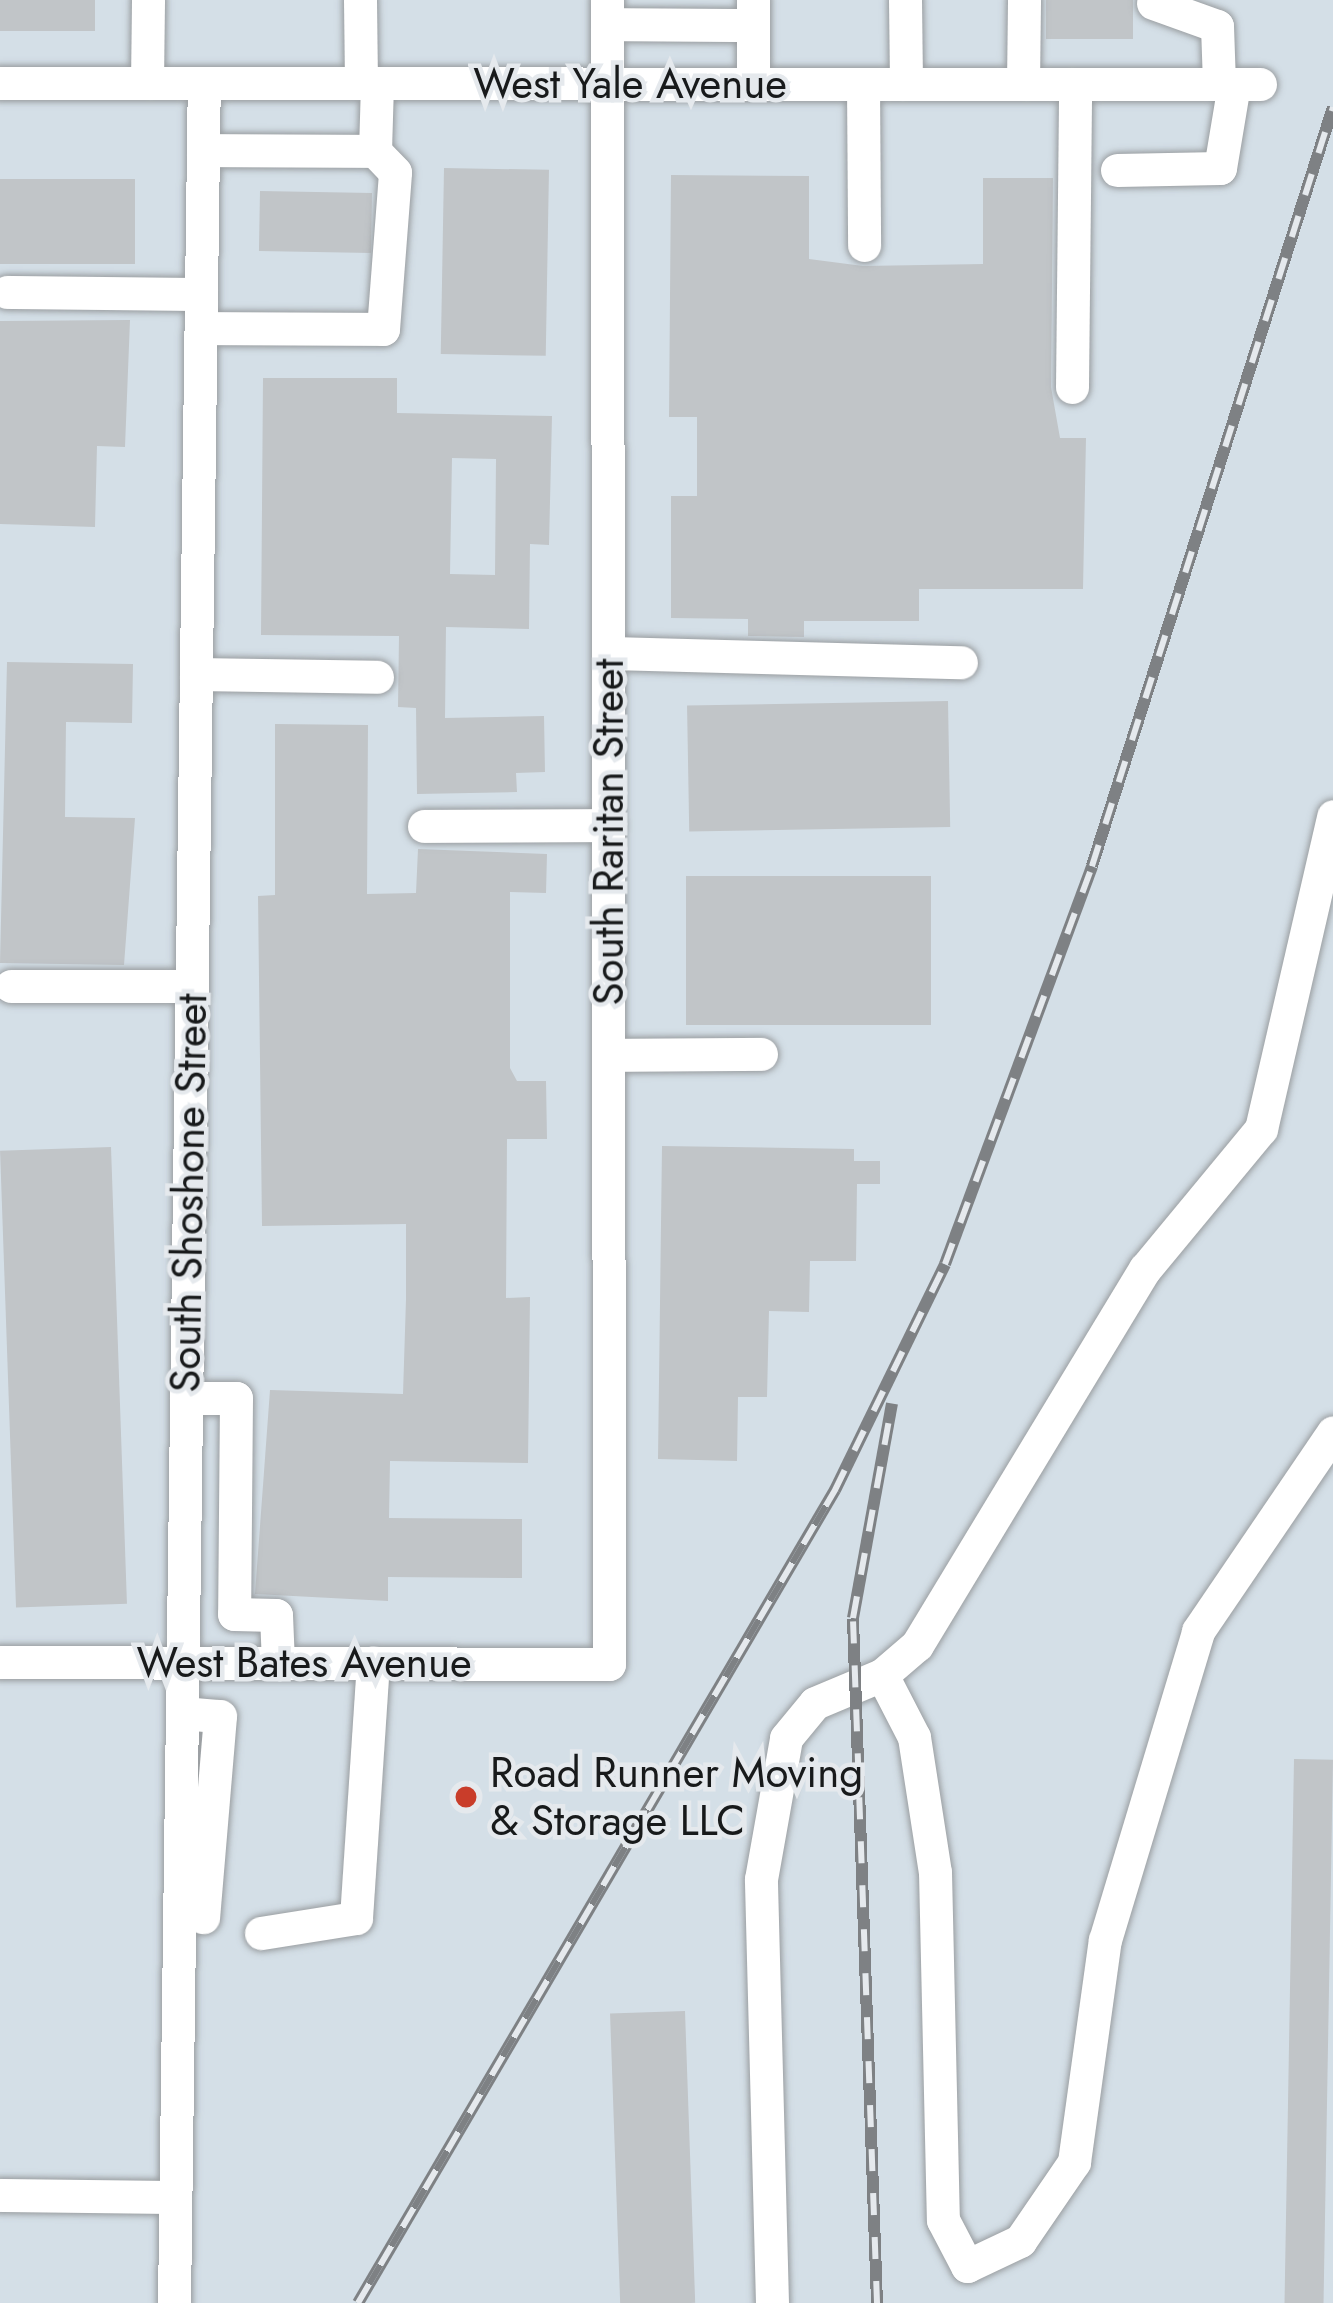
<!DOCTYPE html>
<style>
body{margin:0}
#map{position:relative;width:1333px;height:2303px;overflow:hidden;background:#e5e9ed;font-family:Jost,sans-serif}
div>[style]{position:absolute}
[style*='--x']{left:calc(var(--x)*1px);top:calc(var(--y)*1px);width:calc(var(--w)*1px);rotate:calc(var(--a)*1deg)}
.built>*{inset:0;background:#d4dfe7;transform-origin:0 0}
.building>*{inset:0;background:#c1c5c8;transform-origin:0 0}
.roads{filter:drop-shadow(0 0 3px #9a9ea1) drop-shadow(0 0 3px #9a9ea1)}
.minor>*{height:33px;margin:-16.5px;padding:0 16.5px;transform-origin:16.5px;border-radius:16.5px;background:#fff}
.rail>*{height:12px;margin-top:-6px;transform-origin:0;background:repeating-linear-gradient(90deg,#e5e9ed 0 22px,#7e8184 0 44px);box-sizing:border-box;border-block:3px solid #7e8184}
.dots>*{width:33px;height:33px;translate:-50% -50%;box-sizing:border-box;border:6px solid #e5e9ed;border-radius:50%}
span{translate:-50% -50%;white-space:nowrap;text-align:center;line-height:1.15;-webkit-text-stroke:9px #e5e9ed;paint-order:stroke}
.street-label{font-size:42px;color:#181a1b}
.poi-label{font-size:42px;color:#181a1b}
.left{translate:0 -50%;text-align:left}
</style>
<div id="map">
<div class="built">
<div style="left:0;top:0;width:1333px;height:2303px"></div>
</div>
<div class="building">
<div style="left:0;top:0;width:95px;height:31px"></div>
<div style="left:1046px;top:0;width:87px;height:39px"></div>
<div style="left:444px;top:168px;width:105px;height:186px;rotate:1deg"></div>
<div style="clip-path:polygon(671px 175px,809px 176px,809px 259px,863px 266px,983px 264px,983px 178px,1053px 178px,1051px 387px,1060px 438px,1086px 438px,1083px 589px,919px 589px,919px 621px,804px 621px,804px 637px,748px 636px,748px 619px,671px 618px,671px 496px,697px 496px,697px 417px,669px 417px)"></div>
<div style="left:0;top:179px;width:135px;height:85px"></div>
<div style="left:260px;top:191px;width:112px;height:60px;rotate:1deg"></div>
<div style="clip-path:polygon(130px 320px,125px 447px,97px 446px,95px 527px,0 524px,0 321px)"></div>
<div style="clip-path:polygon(evenodd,263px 378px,397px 378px,397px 413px,552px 416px,549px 545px,530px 544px,529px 629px,446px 627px,445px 718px,544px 716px,545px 772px,516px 773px,517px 792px,417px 794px,416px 708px,398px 707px,399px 636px,261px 635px,263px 378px,452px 458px,496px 459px,495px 575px,450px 574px,452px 458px)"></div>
<div style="clip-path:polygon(7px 662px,133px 664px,132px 723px,66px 722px,65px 817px,135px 818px,124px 965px,0 963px)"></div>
<div style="left:948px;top:701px;width:126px;height:261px;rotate:89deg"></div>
<div style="clip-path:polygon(275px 724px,368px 725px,367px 894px,416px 893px,418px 849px,547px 854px,546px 893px,510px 892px,510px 1068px,517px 1081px,546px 1081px,547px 1139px,507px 1139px,506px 1298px,530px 1297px,528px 1463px,390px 1461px,389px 1518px,522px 1519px,522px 1578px,388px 1577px,388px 1601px,255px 1594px,270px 1390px,403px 1394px,406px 1299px,406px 1224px,262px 1226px,258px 896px,275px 895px)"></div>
<div style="left:686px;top:876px;width:245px;height:149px"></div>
<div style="clip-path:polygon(662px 1146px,854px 1149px,854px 1161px,880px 1161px,880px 1184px,857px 1184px,856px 1261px,810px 1261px,809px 1312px,769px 1311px,767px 1397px,738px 1397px,737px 1461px,658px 1459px)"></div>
<div style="left:111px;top:1147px;width:457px;height:111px;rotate:88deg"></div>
<div style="left:1294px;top:1759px;width:39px;height:544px;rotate:1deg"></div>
<div style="left:685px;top:2011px;width:292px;height:75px;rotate:88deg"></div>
</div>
<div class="roads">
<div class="minor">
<div style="--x:360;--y:0;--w:83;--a:89.3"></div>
<div style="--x:753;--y:0;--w:84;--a:90"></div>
<div style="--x:905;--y:0;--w:84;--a:89.3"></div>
<div style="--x:1153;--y:3;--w:68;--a:19.8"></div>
<div style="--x:1217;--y:26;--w:58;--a:88"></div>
<div style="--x:607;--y:24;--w:146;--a:0.4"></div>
<div style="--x:0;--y:83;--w:1260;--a:0.05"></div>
<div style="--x:147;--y:83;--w:83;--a:-89.3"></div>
<div style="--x:863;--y:84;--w:161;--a:89.6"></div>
<div style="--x:1023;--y:84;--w:84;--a:-89.3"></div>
<div style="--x:203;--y:150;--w:172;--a:0.3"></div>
<div style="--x:375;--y:151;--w:68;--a:-88.3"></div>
<div style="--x:1117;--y:170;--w:103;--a:-1.1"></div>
<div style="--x:1220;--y:168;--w:85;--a:-80.5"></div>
<div style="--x:7;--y:292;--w:194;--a:0.6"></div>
<div style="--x:201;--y:328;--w:182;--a:0.3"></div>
<div style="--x:383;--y:329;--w:157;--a:-85.6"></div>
<div style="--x:395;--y:172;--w:29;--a:-134"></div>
<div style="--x:1072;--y:387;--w:303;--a:-89.4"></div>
<div style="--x:609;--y:653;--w:352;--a:1.5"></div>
<div style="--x:196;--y:674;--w:181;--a:0.9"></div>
<div style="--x:424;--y:826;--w:185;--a:-0.3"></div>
<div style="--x:11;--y:986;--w:181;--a:0"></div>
<div style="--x:609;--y:1055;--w:152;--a:-0.4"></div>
<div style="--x:186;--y:1398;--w:50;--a:0"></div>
<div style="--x:236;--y:1398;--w:216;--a:90.5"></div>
<div style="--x:234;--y:1614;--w:42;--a:1.4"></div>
<div style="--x:276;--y:1615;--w:48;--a:87.6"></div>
<div style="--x:0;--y:1662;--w:609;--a:0.19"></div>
<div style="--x:609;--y:1664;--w:1664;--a:-90.07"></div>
<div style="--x:882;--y:1675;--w:70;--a:62.7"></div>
<div style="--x:914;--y:1737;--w:137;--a:81.2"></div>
<div style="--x:935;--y:1872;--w:348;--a:88.7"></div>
<div style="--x:943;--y:2220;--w:52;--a:62.4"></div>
<div style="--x:967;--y:2266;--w:59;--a:-25.3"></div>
<div style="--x:1020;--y:2241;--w:96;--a:-55.6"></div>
<div style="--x:1074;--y:2162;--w:224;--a:-82.1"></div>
<div style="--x:1105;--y:1940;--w:323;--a:-73.2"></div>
<div style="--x:1198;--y:1631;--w:240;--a:-55.8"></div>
<div style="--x:182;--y:1713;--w:38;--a:5"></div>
<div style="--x:220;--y:1716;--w:202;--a:94.8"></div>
<div style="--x:261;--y:1933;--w:96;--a:-9"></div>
<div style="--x:356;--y:1918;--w:256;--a:-86.2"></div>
<div style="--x:0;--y:2195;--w:175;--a:0.7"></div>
<div style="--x:174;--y:2303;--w:2220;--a:-89.23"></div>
<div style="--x:772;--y:2303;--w:424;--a:-91.5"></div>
<div style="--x:761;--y:1879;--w:143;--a:-79.9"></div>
<div style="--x:786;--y:1738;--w:45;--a:-50.4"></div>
<div style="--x:815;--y:1703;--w:73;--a:-22.7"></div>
<div style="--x:882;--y:1675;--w:46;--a:-40.6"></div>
<div style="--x:917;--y:1645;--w:440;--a:-58.8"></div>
<div style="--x:1145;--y:1269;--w:182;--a:-50.4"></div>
<div style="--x:1261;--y:1129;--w:321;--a:-77"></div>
</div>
</div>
<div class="rail">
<div style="--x:358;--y:2303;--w:943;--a:-59.6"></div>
<div style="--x:835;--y:1490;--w:251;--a:-64"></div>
<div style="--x:945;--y:1264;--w:424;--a:-69.7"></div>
<div style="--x:1092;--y:866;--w:796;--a:-72.38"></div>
<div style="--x:877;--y:2303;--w:685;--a:-92.01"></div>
<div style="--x:853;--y:1618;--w:218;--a:-79.7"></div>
</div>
<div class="dots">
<div style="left:466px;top:1797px;background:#c93d2a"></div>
</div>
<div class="street-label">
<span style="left:630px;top:84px">West Yale Avenue</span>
<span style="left:609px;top:832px;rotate:-90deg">South Raritan Street</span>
<span style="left:189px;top:1193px;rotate:-89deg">South Shoshone Street</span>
<span style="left:304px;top:1663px">West Bates Avenue</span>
</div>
<div class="poi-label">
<span class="left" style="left:490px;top:1797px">Road Runner Moving<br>&amp; Storage LLC</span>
</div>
</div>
